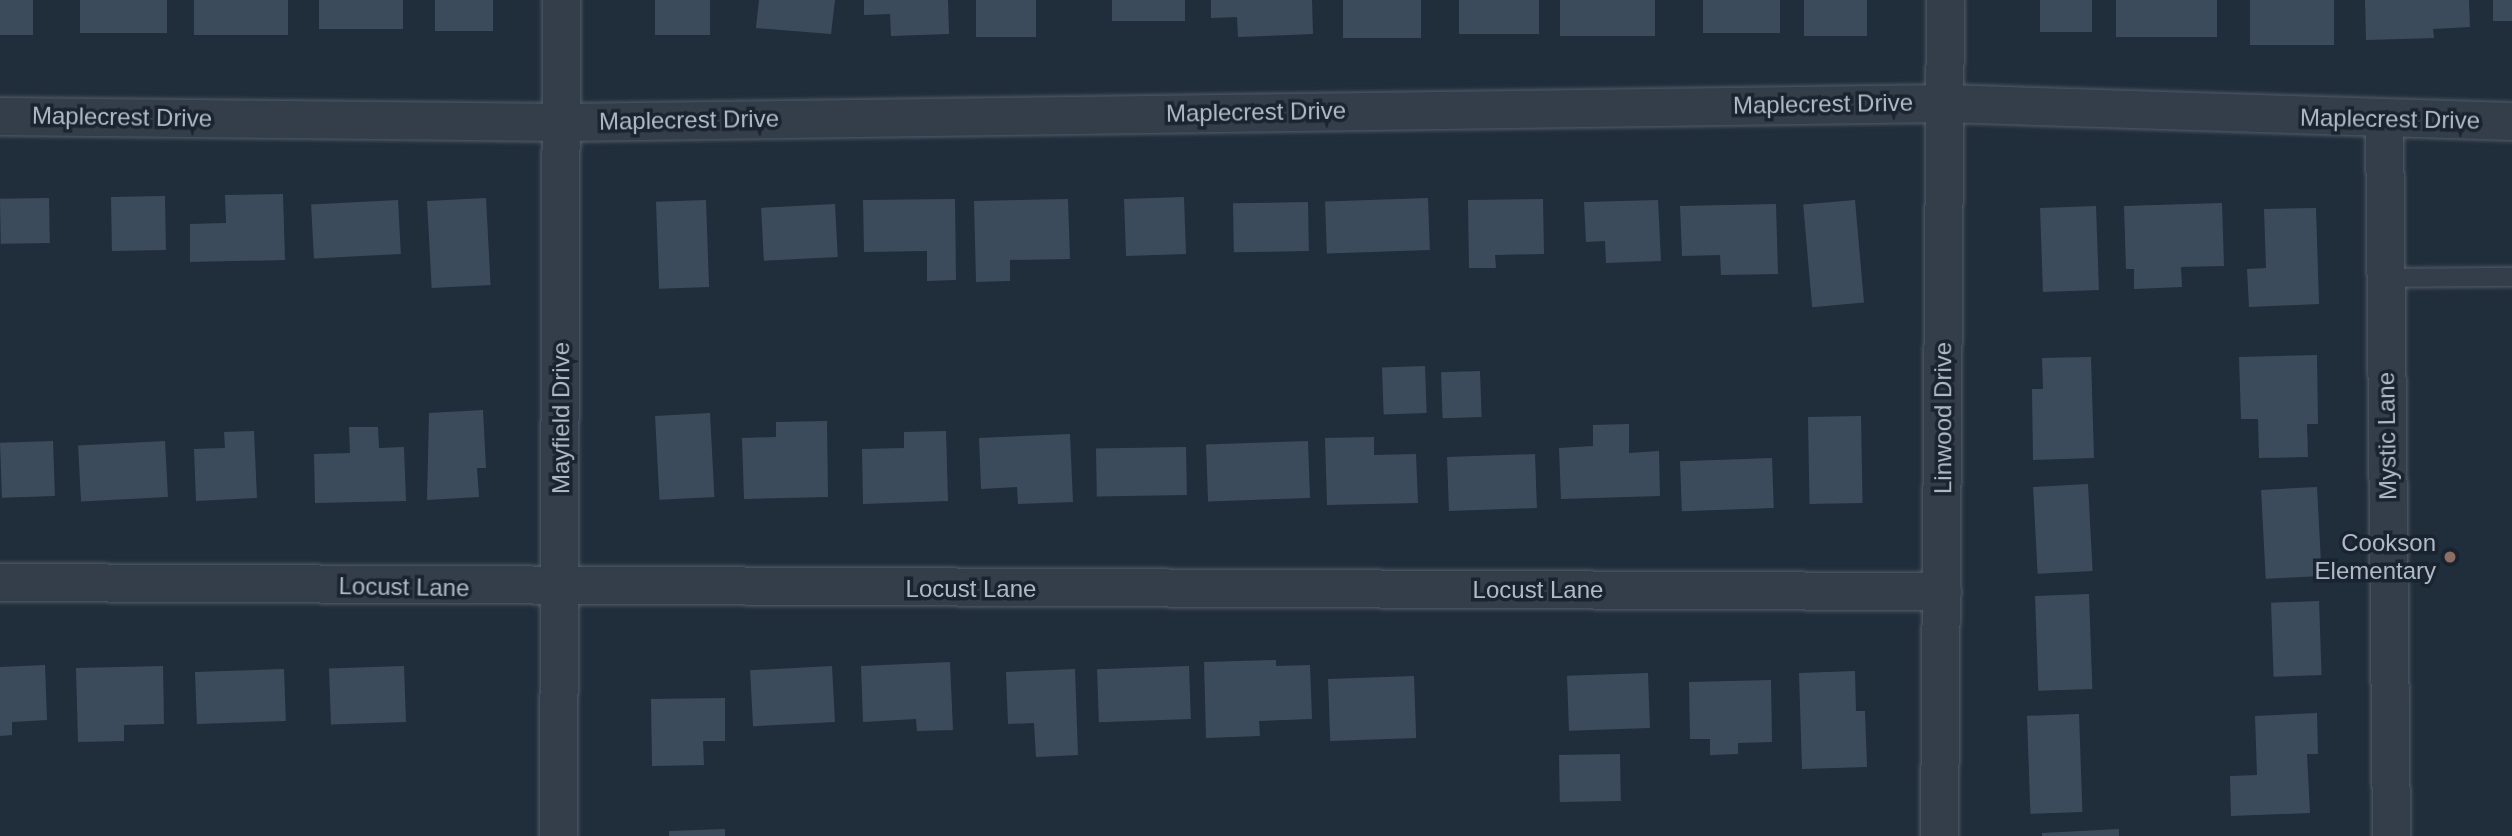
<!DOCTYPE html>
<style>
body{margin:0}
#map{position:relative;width:2512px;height:836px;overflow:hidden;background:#202d3b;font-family:Helvetica,sans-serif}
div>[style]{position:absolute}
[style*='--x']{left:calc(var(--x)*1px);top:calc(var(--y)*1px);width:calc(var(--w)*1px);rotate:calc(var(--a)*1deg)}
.building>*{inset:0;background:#3c4b5b;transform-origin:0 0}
.roads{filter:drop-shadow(0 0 2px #525c69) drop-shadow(0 0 2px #525c69)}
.lane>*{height:18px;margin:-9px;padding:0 9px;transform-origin:9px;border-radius:9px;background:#343e4b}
.street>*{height:37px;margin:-18.5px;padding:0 18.5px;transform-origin:18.5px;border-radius:18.5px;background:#343e4b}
.dots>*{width:19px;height:19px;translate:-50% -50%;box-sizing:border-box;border:4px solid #1a2330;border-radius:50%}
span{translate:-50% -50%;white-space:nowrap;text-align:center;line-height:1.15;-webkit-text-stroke:7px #1a2330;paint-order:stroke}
.street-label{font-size:24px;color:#afb9c7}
.poi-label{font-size:24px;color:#afb9c7}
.right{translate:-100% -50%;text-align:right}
</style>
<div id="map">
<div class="building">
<div style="left:0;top:0;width:33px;height:35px"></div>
<div style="left:80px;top:0;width:87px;height:33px"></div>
<div style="left:194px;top:0;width:94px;height:35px"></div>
<div style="left:319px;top:0;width:84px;height:29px"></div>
<div style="left:435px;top:0;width:58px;height:31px"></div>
<div style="left:655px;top:0;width:55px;height:35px"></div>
<div style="clip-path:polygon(759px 0,835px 0,831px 34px,756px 28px)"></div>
<div style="clip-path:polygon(864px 0,948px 0,949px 34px,891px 36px,890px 14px,864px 15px)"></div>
<div style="left:976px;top:0;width:60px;height:37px"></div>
<div style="left:1112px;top:0;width:73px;height:21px"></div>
<div style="clip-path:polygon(1211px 0,1312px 0,1313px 34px,1238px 37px,1237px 17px,1211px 18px)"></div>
<div style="left:1343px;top:0;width:78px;height:38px"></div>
<div style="left:1459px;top:0;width:80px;height:34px"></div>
<div style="left:1560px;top:0;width:95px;height:36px"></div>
<div style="left:1703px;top:0;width:77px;height:33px"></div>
<div style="left:1804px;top:0;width:63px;height:36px"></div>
<div style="left:2040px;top:0;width:52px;height:32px"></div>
<div style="left:2116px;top:0;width:101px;height:37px"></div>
<div style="left:2250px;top:0;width:84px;height:45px"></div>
<div style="clip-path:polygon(2365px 0,2469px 0,2470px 27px,2433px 29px,2434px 38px,2366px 40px)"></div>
<div style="left:2493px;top:0;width:19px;height:21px"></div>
<div style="clip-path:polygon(283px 194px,285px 260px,190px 262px,190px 224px,226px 223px,225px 195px)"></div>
<div style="left:165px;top:196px;width:54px;height:54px;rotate:89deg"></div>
<div style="left:1184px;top:197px;width:57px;height:60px;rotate:88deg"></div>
<div style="left:49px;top:198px;width:45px;height:49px;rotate:89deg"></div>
<div style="left:486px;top:198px;width:87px;height:59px;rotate:87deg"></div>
<div style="left:1428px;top:198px;width:52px;height:103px;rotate:88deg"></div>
<div style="clip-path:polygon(955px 199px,956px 280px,927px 281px,927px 251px,864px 252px,863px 200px)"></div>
<div style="clip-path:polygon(1068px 199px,1070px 259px,1010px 260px,1010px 281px,976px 282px,974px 201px)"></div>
<div style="clip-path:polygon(1543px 199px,1544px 254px,1495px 255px,1496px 268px,1469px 268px,1468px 200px)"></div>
<div style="left:398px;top:200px;width:54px;height:87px;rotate:87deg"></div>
<div style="left:706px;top:200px;width:87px;height:50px;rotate:88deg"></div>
<div style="clip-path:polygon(1658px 200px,1661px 261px,1606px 263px,1605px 241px,1586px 242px,1584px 202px)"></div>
<div style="left:1855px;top:200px;width:103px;height:52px;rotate:85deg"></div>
<div style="left:1308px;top:202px;width:49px;height:75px;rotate:89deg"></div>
<div style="clip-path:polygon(2222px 203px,2224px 266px,2181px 267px,2182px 287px,2134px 289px,2134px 269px,2126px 269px,2124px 206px)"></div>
<div style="left:835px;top:204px;width:53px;height:74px;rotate:87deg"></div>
<div style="clip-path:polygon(1776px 204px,1778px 274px,1721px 275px,1720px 255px,1682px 256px,1680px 206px)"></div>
<div style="left:2096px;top:206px;width:84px;height:56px;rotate:88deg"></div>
<div style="clip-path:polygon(2316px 208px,2319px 304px,2249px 307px,2247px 269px,2266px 268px,2264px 209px)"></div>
<div style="clip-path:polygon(2317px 355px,2318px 424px,2307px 424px,2308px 457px,2259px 458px,2258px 419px,2241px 419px,2239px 357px)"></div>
<div style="clip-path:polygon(2091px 357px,2094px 458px,2033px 460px,2032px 389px,2043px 389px,2042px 358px)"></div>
<div style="left:1425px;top:366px;width:47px;height:43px;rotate:88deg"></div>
<div style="left:1480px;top:371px;width:46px;height:39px;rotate:88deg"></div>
<div style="clip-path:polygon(483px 410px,486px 468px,477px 468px,479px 497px,427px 500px,429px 413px)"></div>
<div style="left:710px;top:413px;width:84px;height:55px;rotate:87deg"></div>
<div style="left:1861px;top:416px;width:87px;height:53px;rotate:89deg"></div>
<div style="clip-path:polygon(827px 421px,828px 497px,744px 499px,742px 438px,776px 437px,776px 422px)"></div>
<div style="clip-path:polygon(1629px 424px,1629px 453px,1659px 451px,1660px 496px,1561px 499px,1559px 448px,1593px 446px,1593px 425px)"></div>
<div style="clip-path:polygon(349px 427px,378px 427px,379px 448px,404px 447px,406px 501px,315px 503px,314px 454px,350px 453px)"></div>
<div style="clip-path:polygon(254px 431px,257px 498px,196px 501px,194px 449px,225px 448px,224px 432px)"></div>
<div style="clip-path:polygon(946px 431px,948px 501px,863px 504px,862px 449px,904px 448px,904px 432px)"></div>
<div style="clip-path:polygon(1070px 434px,1073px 502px,1018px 504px,1017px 487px,981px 489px,979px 438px)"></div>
<div style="clip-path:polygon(1374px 437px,1374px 455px,1416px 454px,1418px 503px,1327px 505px,1325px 438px)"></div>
<div style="left:53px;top:441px;width:55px;height:53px;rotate:88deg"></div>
<div style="left:165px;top:441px;width:56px;height:87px;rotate:87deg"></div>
<div style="left:1308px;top:441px;width:57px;height:102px;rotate:88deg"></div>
<div style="left:1186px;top:447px;width:48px;height:90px;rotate:89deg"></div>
<div style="left:1535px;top:454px;width:54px;height:88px;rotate:88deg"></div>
<div style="left:1772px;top:458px;width:50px;height:92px;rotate:88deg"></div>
<div style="left:2088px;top:484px;width:87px;height:55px;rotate:87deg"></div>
<div style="left:2317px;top:487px;width:89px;height:56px;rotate:87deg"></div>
<div style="left:2089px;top:594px;width:95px;height:54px;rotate:88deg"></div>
<div style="left:2319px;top:601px;width:74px;height:48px;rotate:88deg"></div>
<div style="clip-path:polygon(1276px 660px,1276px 666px,1310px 665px,1312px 719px,1259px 721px,1260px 736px,1206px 738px,1204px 662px)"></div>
<div style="clip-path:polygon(950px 662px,953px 730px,917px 731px,916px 719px,863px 722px,861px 666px)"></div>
<div style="clip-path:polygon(45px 665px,47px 720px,12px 722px,12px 735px,0 736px,0 667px)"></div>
<div style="clip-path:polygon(163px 666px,164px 724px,124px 725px,124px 741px,78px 742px,76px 668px)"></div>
<div style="left:404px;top:666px;width:56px;height:75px;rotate:88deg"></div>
<div style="left:832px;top:666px;width:56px;height:82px;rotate:87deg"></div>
<div style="left:1189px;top:666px;width:53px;height:92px;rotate:88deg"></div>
<div style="left:284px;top:669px;width:52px;height:89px;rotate:88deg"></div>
<div style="clip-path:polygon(1075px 669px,1078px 755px,1036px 757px,1034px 723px,1008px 724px,1006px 672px)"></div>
<div style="clip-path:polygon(1855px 671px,1856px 711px,1865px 711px,1867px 767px,1802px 769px,1799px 673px)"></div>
<div style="left:1648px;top:673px;width:55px;height:81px;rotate:88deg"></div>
<div style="left:1414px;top:676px;width:62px;height:86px;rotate:88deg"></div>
<div style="clip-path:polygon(1771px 680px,1772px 742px,1738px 743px,1738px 754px,1710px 755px,1710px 739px,1690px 739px,1689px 682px)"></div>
<div style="clip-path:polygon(725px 698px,725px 741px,703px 741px,704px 765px,652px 766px,651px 699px)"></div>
<div style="clip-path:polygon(2317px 713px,2318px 754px,2307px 754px,2310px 813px,2231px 816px,2230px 776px,2257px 775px,2255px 716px)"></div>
<div style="left:2079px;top:714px;width:98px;height:52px;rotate:88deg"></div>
<div style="left:1620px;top:754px;width:47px;height:61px;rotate:89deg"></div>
<div style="clip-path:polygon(725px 829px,725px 836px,669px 836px,669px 831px)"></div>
<div style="clip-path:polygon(2119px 829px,2119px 836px,2042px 836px,2042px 833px)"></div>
</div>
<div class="roads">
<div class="lane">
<div style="--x:2385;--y:278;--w:127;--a:-0.5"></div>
</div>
<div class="street">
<div style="--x:0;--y:116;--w:564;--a:0.61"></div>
<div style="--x:564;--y:122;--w:1381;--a:-0.79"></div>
<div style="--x:1945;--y:103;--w:567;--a:1.82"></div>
<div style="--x:2384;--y:120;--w:716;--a:89.44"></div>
<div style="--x:0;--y:582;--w:1942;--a:0.27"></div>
<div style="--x:558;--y:836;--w:836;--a:-89.79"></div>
<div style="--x:1939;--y:836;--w:836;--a:-89.59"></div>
</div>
</div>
<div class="dots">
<div style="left:2450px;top:557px;background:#8d6e63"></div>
</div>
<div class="street-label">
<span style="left:1823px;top:104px;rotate:-1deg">Maplecrest Drive</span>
<span style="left:1256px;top:112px;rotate:-1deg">Maplecrest Drive</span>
<span style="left:122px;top:117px;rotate:1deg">Maplecrest Drive</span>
<span style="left:2390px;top:119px;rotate:1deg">Maplecrest Drive</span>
<span style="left:689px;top:120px;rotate:-1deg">Maplecrest Drive</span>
<span style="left:561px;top:418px;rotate:-90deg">Mayfield Drive</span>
<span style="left:1943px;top:418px;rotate:-90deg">Linwood Drive</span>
<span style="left:2387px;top:436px;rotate:-91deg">Mystic Lane</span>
<span style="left:404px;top:587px;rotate:1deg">Locust Lane</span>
<span style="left:971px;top:589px">Locust Lane</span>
<span style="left:1538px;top:590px">Locust Lane</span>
</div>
<div class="poi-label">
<span class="right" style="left:2436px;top:557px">Cookson<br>Elementary</span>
</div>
</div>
